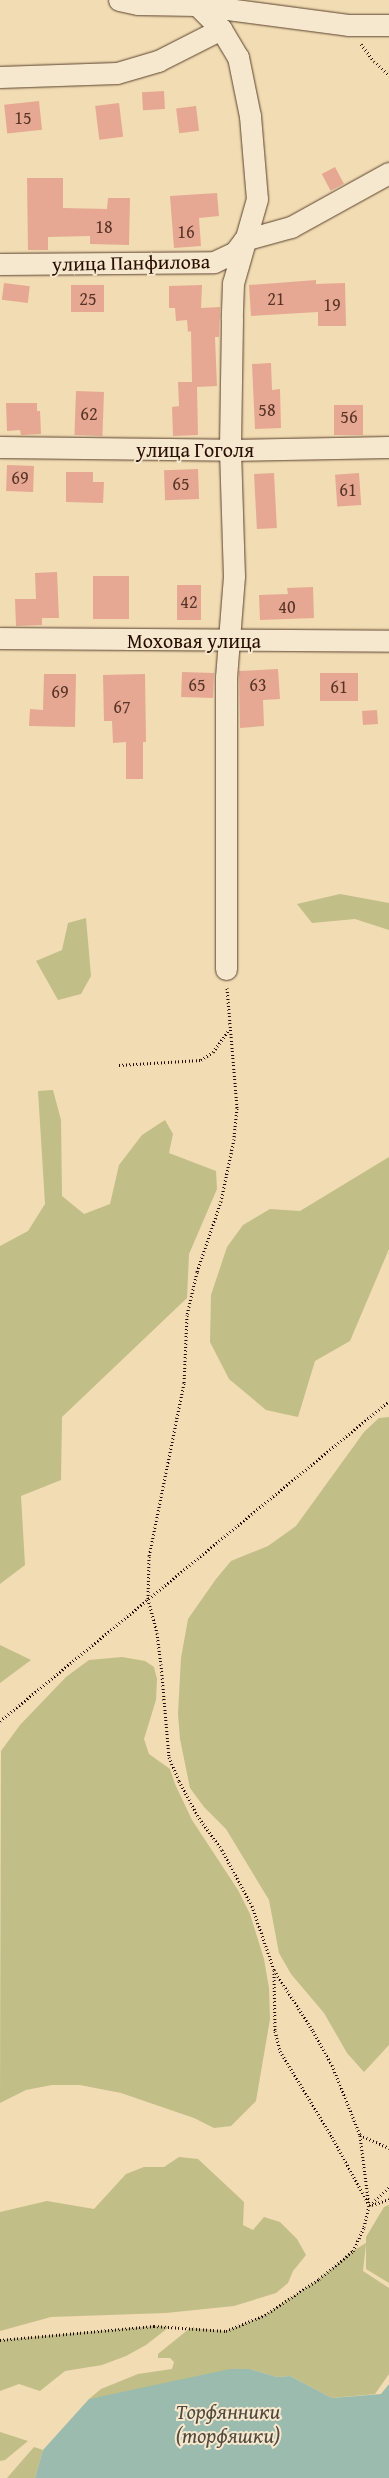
<!DOCTYPE html>
<meta charset="utf-8">
<style>
body{margin:0}
#map{position:relative;width:389px;height:2478px;overflow:hidden;background:#f1dcb3;font-family:"Gentium Book Plus",serif}
div>[style]{position:absolute}
[style*='--x']{left:calc(var(--x)*1px);top:calc(var(--y)*1px);width:calc(var(--w)*1px);rotate:calc(var(--a)*1deg)}
.green>*{inset:0;background:#c2be87}
.water>*{inset:0;background:#9bbbae}
.building>*{inset:0;background:#e6a893;transform-origin:0 0}
.path>*{height:3px;margin-top:-1.5px;transform-origin:0;background:repeating-linear-gradient(90deg,#290d02 0 1px,transparent 0 3.5px)}
.roads{filter:drop-shadow(0 0 1px #5b412e) drop-shadow(0 0 1px #5b412e)}
.minor>*{height:21px;margin:-10.5px;padding:0 10.5px;transform-origin:10.5px;border-radius:10.5px;background:#f6e8ce}
span{translate:-50% -50%;white-space:nowrap;text-align:center;line-height:1.15;-webkit-text-stroke:4px #f6e8ce;paint-order:stroke}
.number-label{font-size:18px;color:#583426}
.number-label span{-webkit-text-stroke-width:0}
.street-label{font-size:20px;color:#290d02}
.water-label{font-size:21px;color:#514a3e;font-style:italic}
</style>
<div id="map">
<div class="green">
<div style="clip-path:polygon(340px 894px,389px 903px,389px 930px,355px 919px,312px 923px,297px 904px)"></div>
<div style="clip-path:polygon(86px 918px,91px 976px,81px 994px,58px 1000px,36px 961px,62px 950px,68px 923px)"></div>
<div style="clip-path:polygon(53px 1090px,61px 1120px,62px 1196px,84px 1214px,110px 1204px,119px 1165px,142px 1135px,165px 1120px,173px 1134px,169px 1153px,216px 1171px,217px 1189px,189px 1254px,187px 1298px,62px 1417px,61px 1480px,21px 1496px,25px 1565px,0 1584px,0 1246px,28px 1231px,45px 1204px,38px 1091px)"></div>
<div style="clip-path:polygon(389px 1157px,389px 1249px,350px 1341px,315px 1361px,298px 1417px,266px 1410px,229px 1379px,210px 1342px,211px 1295px,227px 1247px,243px 1225px,270px 1209px,300px 1211px)"></div>
<div style="clip-path:polygon(389px 1417px,389px 2045px,364px 2072px,347px 2053px,324px 2013px,291px 1974px,279px 1953px,269px 1900px,226px 1829px,204px 1807px,190px 1788px,180px 1739px,178px 1714px,181px 1658px,188px 1619px,216px 1579px,231px 1561px,268px 1546px,296px 1526px,364px 1432px,379px 1418px)"></div>
<div style="clip-path:polygon(0 1645px,31px 1660px,0 1683px)"></div>
<div style="clip-path:polygon(122px 1657px,145px 1661px,154px 1667px,157px 1679px,156px 1700px,144px 1739px,149px 1754px,170px 1769px,175px 1784px,192px 1820px,238px 1890px,250px 1914px,264px 1959px,269px 1988px,270px 2019px,256px 2101px,231px 2126px,214px 2128px,194px 2118px,121px 2093px,80px 2085px,52px 2085px,26px 2090px,0 2103px,1px 1751px,20px 1725px,66px 1677px,89px 1660px)"></div>
<div style="clip-path:polygon(179px 2157px,198px 2159px,244px 2202px,243px 2225px,253px 2230px,264px 2217px,280px 2222px,297px 2239px,306px 2255px,293px 2271px,288px 2283px,276px 2293px,234px 2306px,166px 2313px,51px 2317px,0 2331px,0 2212px,47px 2201px,94px 2209px,126px 2174px,144px 2167px,164px 2167px)"></div>
<div style="clip-path:polygon(389px 2205px,389px 2283px,366px 2269px,366px 2244px,363px 2271px,389px 2288px,389px 2374px,375px 2394px,332px 2398px,290px 2376px,277px 2377px,250px 2369px,89px 2399px,101px 2389px,138px 2374px,172px 2369px,174px 2362px,170px 2358px,158px 2358px,158px 2354px,190px 2328px,226px 2331px,265px 2315px,319px 2279px,353px 2251px,366px 2243px,366px 2237px,384px 2207px)"></div>
<div style="clip-path:polygon(154px 2326px,169px 2327px,146px 2345px,126px 2356px,102px 2365px,65px 2371px,40px 2391px,19px 2384px,0 2391px,0 2340px)"></div>
<div style="clip-path:polygon(0 2432px,28px 2441px,5px 2460px,0 2461px)"></div>
<div style="clip-path:polygon(34px 2447px,43px 2450px,35px 2478px,7px 2478px)"></div>
</div>
<div class="water">
<div style="clip-path:polygon(230px 2369px,250px 2369px,277px 2377px,290px 2376px,332px 2398px,381px 2394px,389px 2384px,389px 2478px,35px 2478px,43px 2450px,89px 2399px)"></div>
</div>
<div class="building">
<div style="left:164px;top:91px;width:18px;height:22px;rotate:87deg"></div>
<div style="left:39px;top:101px;width:29px;height:35px;rotate:84deg"></div>
<div style="left:119px;top:103px;width:34px;height:24px;rotate:83deg"></div>
<div style="left:196px;top:106px;width:25px;height:20px;rotate:83deg"></div>
<div style="left:335px;top:167px;width:19px;height:15px;rotate:62deg"></div>
<div style="clip-path:polygon(27px 178px,63px 178px,63px 208px,107px 209px,108px 198px,130px 198px,129px 245px,90px 244px,90px 236px,48px 237px,48px 250px,28px 250px)"></div>
<div style="clip-path:polygon(217px 193px,219px 216px,199px 218px,201px 246px,174px 248px,170px 196px)"></div>
<div style="clip-path:polygon(316px 280px,316px 284px,345px 283px,346px 326px,318px 326px,318px 312px,251px 316px,249px 285px)"></div>
<div style="left:4px;top:283px;width:26px;height:17px;rotate:7deg"></div>
<div style="left:104px;top:285px;width:27px;height:33px;rotate:90deg"></div>
<div style="clip-path:polygon(202px 285px,201px 308px,220px 307px,219px 337px,215px 337px,217px 386px,197px 387px,198px 435px,173px 436px,172px 407px,179px 406px,178px 382px,192px 382px,191px 331px,188px 332px,187px 320px,176px 321px,175px 308px,169px 308px,169px 286px)"></div>
<div style="clip-path:polygon(271px 363px,272px 390px,280px 389px,281px 428px,255px 429px,252px 364px)"></div>
<div style="left:76px;top:391px;width:28px;height:44px;rotate:2deg"></div>
<div style="clip-path:polygon(6px 403px,37px 403px,37px 411px,40px 411px,41px 434px,21px 435px,20px 430px,7px 431px)"></div>
<div style="left:334px;top:405px;width:29px;height:30px"></div>
<div style="left:7px;top:465px;width:27px;height:26px;rotate:2deg"></div>
<div style="left:198px;top:469px;width:30px;height:34px;rotate:88deg"></div>
<div style="clip-path:polygon(66px 472px,93px 472px,93px 482px,104px 482px,103px 503px,66px 502px)"></div>
<div style="left:274px;top:473px;width:55px;height:20px;rotate:87deg"></div>
<div style="left:359px;top:473px;width:32px;height:24px;rotate:86deg"></div>
<div style="clip-path:polygon(57px 572px,59px 618px,42px 618px,42px 625px,16px 626px,15px 599px,36px 599px,35px 573px)"></div>
<div style="left:93px;top:576px;width:36px;height:43px"></div>
<div style="left:177px;top:585px;width:24px;height:35px"></div>
<div style="clip-path:polygon(313px 587px,314px 618px,260px 620px,259px 595px,288px 594px,287px 588px)"></div>
<div style="clip-path:polygon(278px 669px,280px 699px,263px 700px,264px 726px,240px 728px,239px 671px)"></div>
<div style="left:182px;top:672px;width:32px;height:25px;rotate:2deg"></div>
<div style="left:320px;top:673px;width:38px;height:28px"></div>
<div style="clip-path:polygon(44px 674px,76px 674px,75px 727px,29px 726px,30px 709px,43px 710px)"></div>
<div style="clip-path:polygon(145px 674px,146px 742px,143px 742px,143px 779px,126px 779px,126px 742px,113px 743px,112px 721px,104px 721px,103px 675px)"></div>
<div style="left:377px;top:710px;width:14px;height:15px;rotate:86deg"></div>
</div>
<div class="path">
<div style="--x:361;--y:44;--w:21;--a:53"></div>
<div style="--x:374;--y:61;--w:21;--a:43"></div>
<div style="--x:227;--y:988;--w:120;--a:85.2"></div>
<div style="--x:237;--y:1108;--w:31;--a:96"></div>
<div style="--x:234;--y:1139;--w:63;--a:101.8"></div>
<div style="--x:221;--y:1201;--w:75;--a:108.7"></div>
<div style="--x:197;--y:1272;--w:44;--a:103.1"></div>
<div style="--x:187;--y:1315;--w:68;--a:92.5"></div>
<div style="--x:184;--y:1383;--w:177;--a:101.4"></div>
<div style="--x:149;--y:1556;--w:43;--a:91.3"></div>
<div style="--x:148;--y:1599;--w:35;--a:75"></div>
<div style="--x:157;--y:1633;--w:31;--a:83"></div>
<div style="--x:161;--y:1664;--w:93;--a:85.1"></div>
<div style="--x:169;--y:1757;--w:26;--a:67"></div>
<div style="--x:179;--y:1781;--w:42;--a:61.6"></div>
<div style="--x:199;--y:1818;--w:39;--a:54"></div>
<div style="--x:222;--y:1850;--w:64;--a:61.8"></div>
<div style="--x:252;--y:1906;--w:68;--a:71"></div>
<div style="--x:274;--y:1970;--w:72;--a:57.4"></div>
<div style="--x:313;--y:2031;--w:39;--a:61"></div>
<div style="--x:332;--y:2065;--w:75;--a:68.2"></div>
<div style="--x:360;--y:2135;--w:32;--a:24"></div>
<div style="--x:119;--y:1065;--w:82;--a:-3.5"></div>
<div style="--x:201;--y:1060;--w:14;--a:-34"></div>
<div style="--x:213;--y:1052;--w:26;--a:-54"></div>
<div style="--x:0;--y:1721;--w:504;--a:-39.44"></div>
<div style="--x:274;--y:1973;--w:58;--a:89"></div>
<div style="--x:275;--y:2031;--w:21;--a:76"></div>
<div style="--x:280;--y:2051;--w:100;--a:58.8"></div>
<div style="--x:332;--y:2137;--w:75;--a:61.4"></div>
<div style="--x:370;--y:2205;--w:26;--a:-43"></div>
<div style="--x:372;--y:2205;--w:18;--a:-19"></div>
<div style="--x:0;--y:2340;--w:155;--a:-5.2"></div>
<div style="--x:154;--y:2326;--w:72;--a:4"></div>
<div style="--x:226;--y:2331;--w:42;--a:-22.3"></div>
<div style="--x:265;--y:2315;--w:65;--a:-33.7"></div>
<div style="--x:319;--y:2279;--w:44;--a:-39.5"></div>
<div style="--x:353;--y:2251;--w:26;--a:-65"></div>
<div style="--x:364;--y:2227;--w:22;--a:-77"></div>
<div style="--x:369;--y:2206;--w:71;--a:-97.3"></div>
</div>
<div class="roads">
<div class="minor">
<div style="--x:119;--y:0;--w:19;--a:12"></div>
<div style="--x:138;--y:4;--w:59;--a:1"></div>
<div style="--x:197;--y:5;--w:152;--a:7.5"></div>
<div style="--x:348;--y:25;--w:41;--a:0"></div>
<div style="--x:197;--y:5;--w:34;--a:45"></div>
<div style="--x:221;--y:29;--w:33;--a:59"></div>
<div style="--x:238;--y:57;--w:60;--a:78.5"></div>
<div style="--x:250;--y:116;--w:83;--a:85.2"></div>
<div style="--x:257;--y:199;--w:87;--a:105.9"></div>
<div style="--x:233;--y:283;--w:36;--a:92"></div>
<div style="--x:232;--y:319;--w:131;--a:90.9"></div>
<div style="--x:230;--y:450;--w:126;--a:88.2"></div>
<div style="--x:234;--y:576;--w:101;--a:94.5"></div>
<div style="--x:226;--y:677;--w:292;--a:90"></div>
<div style="--x:0;--y:77;--w:117;--a:-2"></div>
<div style="--x:117;--y:73;--w:43;--a:-16.3"></div>
<div style="--x:158;--y:61;--w:71;--a:-26.9"></div>
<div style="--x:0;--y:264;--w:214;--a:-0.5"></div>
<div style="--x:214;--y:262;--w:23;--a:-25"></div>
<div style="--x:235;--y:252;--w:15;--a:-53"></div>
<div style="--x:244;--y:240;--w:49;--a:-15.5"></div>
<div style="--x:291;--y:227;--w:112;--a:-28.9"></div>
<div style="--x:0;--y:447;--w:230;--a:0.7"></div>
<div style="--x:230;--y:450;--w:159;--a:-1.1"></div>
<div style="--x:0;--y:638;--w:389;--a:0.4"></div>
</div>
</div>
<div class="number-label">
<span style="left:23px;top:118px">15</span>
<span style="left:104px;top:227px">18</span>
<span style="left:186px;top:232px">16</span>
<span style="left:88px;top:299px">25</span>
<span style="left:276px;top:299px">21</span>
<span style="left:332px;top:305px">19</span>
<span style="left:267px;top:410px">58</span>
<span style="left:89px;top:414px">62</span>
<span style="left:349px;top:417px">56</span>
<span style="left:20px;top:478px">69</span>
<span style="left:181px;top:484px">65</span>
<span style="left:348px;top:490px">61</span>
<span style="left:189px;top:602px">42</span>
<span style="left:287px;top:607px">40</span>
<span style="left:197px;top:685px">65</span>
<span style="left:258px;top:685px">63</span>
<span style="left:339px;top:687px">61</span>
<span style="left:60px;top:692px">69</span>
<span style="left:122px;top:707px">67</span>
</div>
<div class="street-label">
<span style="left:131px;top:262px;rotate:-1deg">улица Панфилова</span>
<span style="left:195px;top:449px">улица Гоголя</span>
<span style="left:194px;top:640px">Моховая улица</span>
</div>
<div class="water-label">
<span style="left:228px;top:2424px">Торфянники<br>(торфяшки)</span>
</div>
</div>
